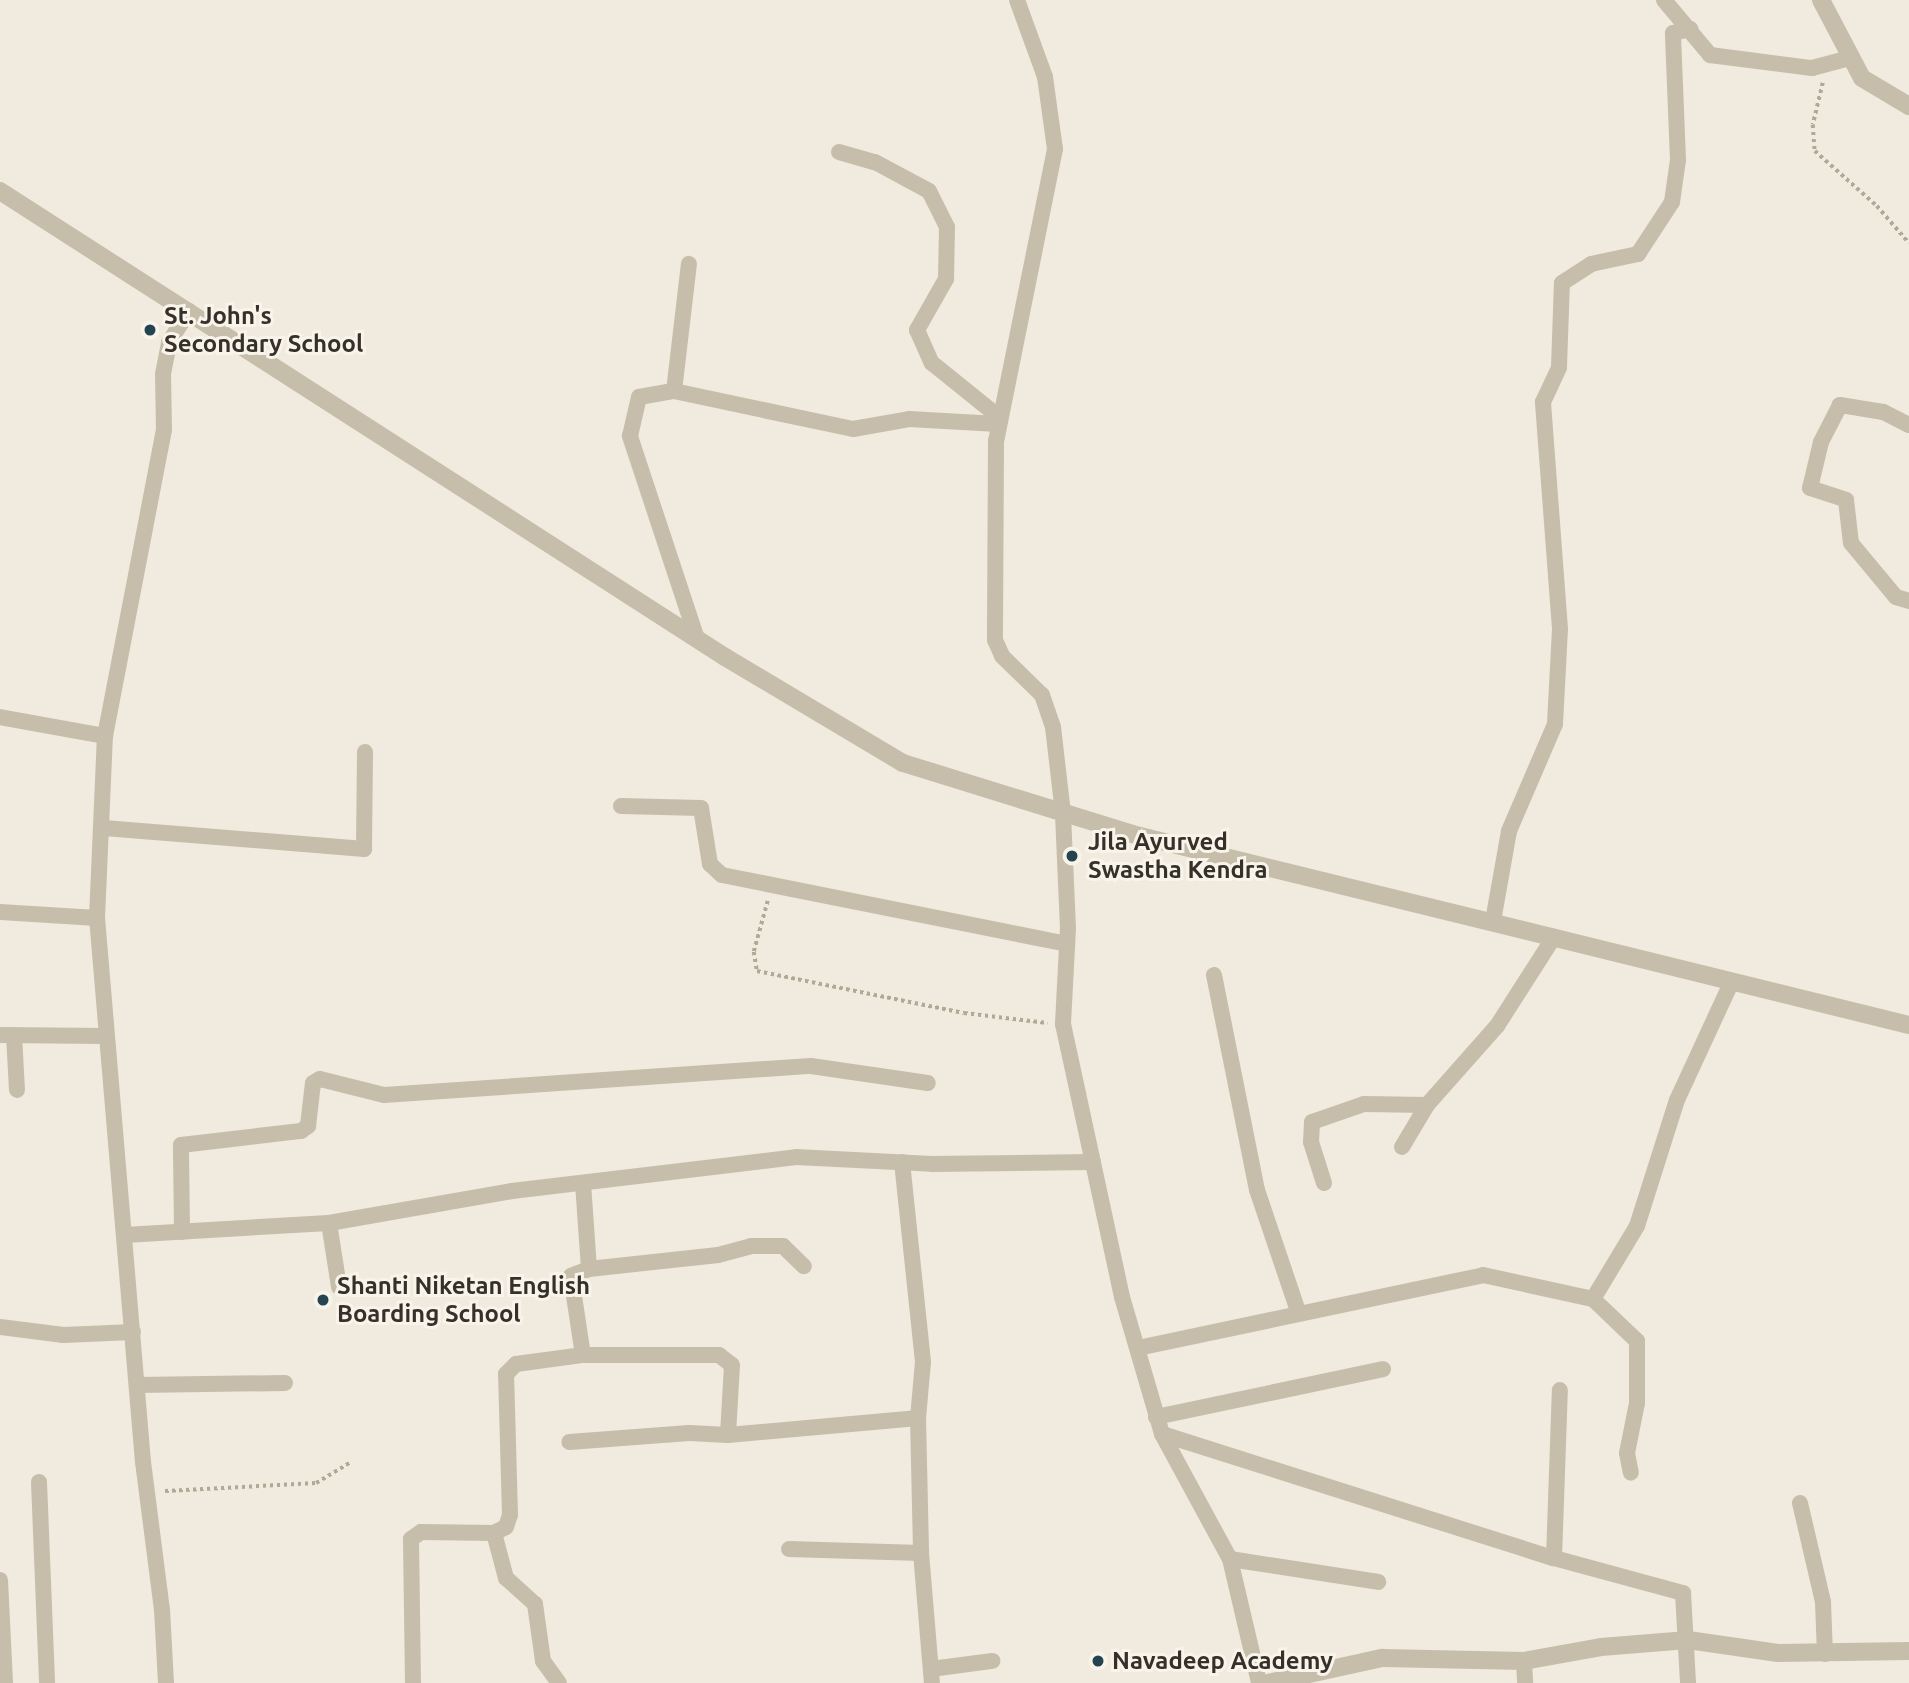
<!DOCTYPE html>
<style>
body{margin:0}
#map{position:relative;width:1909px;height:1683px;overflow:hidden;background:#f0ebde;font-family:Ubuntu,sans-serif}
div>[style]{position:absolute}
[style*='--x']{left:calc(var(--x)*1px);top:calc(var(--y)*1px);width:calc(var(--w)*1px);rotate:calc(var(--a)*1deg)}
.path>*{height:3.5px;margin-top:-1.75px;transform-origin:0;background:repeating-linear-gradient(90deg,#b2a896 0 3.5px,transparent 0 7px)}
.minor>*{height:16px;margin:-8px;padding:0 8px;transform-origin:8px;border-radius:8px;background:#c6beab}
.tertiary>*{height:18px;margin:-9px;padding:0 9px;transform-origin:9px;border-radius:9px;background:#c6beab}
.dots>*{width:19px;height:19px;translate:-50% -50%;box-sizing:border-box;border:4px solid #f8f4ea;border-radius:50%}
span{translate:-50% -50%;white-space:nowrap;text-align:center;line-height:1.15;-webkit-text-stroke:6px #f8f4ea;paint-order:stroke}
.poi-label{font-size:24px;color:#35302a;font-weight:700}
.left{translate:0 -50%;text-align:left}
</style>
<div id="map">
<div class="path">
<div style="--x:1823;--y:83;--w:43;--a:103.4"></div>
<div style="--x:1813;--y:125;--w:26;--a:86"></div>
<div style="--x:1815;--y:151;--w:83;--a:41.6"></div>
<div style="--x:1877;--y:206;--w:49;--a:49.1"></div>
<div style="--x:768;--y:901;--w:53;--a:105.4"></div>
<div style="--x:754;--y:952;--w:19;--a:81"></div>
<div style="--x:757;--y:971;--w:211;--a:11.5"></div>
<div style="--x:964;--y:1013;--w:84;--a:6.9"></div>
<div style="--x:165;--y:1491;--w:151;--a:-3"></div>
<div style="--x:316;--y:1483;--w:39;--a:-31"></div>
</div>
<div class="minor">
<div style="--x:1017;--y:0;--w:82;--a:70"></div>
<div style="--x:1045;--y:77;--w:73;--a:82.1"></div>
<div style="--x:1055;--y:149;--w:298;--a:101.4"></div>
<div style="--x:996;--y:441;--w:199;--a:90.3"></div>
<div style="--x:995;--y:640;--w:17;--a:66"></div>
<div style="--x:1002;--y:656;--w:56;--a:44.3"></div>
<div style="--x:1042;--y:695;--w:34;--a:71"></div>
<div style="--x:1053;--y:727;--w:88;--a:83.4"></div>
<div style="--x:1063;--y:814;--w:114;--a:87.5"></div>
<div style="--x:1068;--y:928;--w:96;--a:93"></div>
<div style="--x:1063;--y:1024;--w:279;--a:77.8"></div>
<div style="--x:1122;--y:1297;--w:143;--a:73.7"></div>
<div style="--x:1162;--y:1434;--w:142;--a:61.5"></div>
<div style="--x:1230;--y:1559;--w:127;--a:76.8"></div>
<div style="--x:1664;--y:0;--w:72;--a:50.1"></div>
<div style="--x:1710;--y:55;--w:103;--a:7.3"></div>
<div style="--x:1812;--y:68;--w:39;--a:-15"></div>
<div style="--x:839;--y:152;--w:37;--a:16"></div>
<div style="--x:875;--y:162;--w:61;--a:28.2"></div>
<div style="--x:929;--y:191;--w:40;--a:63.4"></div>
<div style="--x:947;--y:227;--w:52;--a:91.1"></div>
<div style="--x:946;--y:279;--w:59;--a:119.6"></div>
<div style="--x:917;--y:330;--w:36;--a:66"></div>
<div style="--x:932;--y:363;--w:86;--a:38.9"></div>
<div style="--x:674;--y:391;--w:128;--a:-83.3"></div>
<div style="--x:1909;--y:425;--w:29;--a:-153"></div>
<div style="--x:1883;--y:412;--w:44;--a:-170.8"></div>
<div style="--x:1840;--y:405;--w:42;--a:117.2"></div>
<div style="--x:1821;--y:442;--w:47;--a:103.4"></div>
<div style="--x:1810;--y:488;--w:38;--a:18"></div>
<div style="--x:1846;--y:500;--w:43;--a:83.4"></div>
<div style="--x:1851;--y:543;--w:70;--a:50.2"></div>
<div style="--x:1896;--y:597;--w:14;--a:17"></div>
<div style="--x:697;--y:639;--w:214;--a:-108.3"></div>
<div style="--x:630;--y:436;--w:40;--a:-77"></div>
<div style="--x:639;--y:397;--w:36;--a:-10"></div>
<div style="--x:674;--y:391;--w:183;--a:12"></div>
<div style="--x:853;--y:429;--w:57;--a:-10.1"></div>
<div style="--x:909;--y:419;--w:89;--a:3.2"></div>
<div style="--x:0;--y:717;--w:107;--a:10.3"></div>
<div style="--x:621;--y:806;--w:80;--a:1.4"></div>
<div style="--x:701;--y:808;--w:57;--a:80.9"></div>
<div style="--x:710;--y:864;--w:16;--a:43"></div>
<div style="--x:722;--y:875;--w:352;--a:11.3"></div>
<div style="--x:104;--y:828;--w:261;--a:4.6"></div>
<div style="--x:364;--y:849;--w:97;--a:-89.4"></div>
<div style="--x:0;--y:912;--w:97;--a:3.5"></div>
<div style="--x:1493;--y:921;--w:91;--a:-79.9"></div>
<div style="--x:1509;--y:831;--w:116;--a:-66.7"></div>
<div style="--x:1555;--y:724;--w:95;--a:-87"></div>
<div style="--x:1560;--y:629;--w:228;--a:-94.3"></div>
<div style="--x:1543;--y:402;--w:38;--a:-65"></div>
<div style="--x:1559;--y:367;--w:84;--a:-88"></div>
<div style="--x:1562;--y:283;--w:35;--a:-33"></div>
<div style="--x:1591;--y:264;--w:48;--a:-12"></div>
<div style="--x:1638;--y:254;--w:62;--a:-56.8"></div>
<div style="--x:1672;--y:202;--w:42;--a:-81.9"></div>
<div style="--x:1678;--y:160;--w:127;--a:-92.3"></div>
<div style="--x:1673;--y:33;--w:18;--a:-13"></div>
<div style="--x:1214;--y:975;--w:219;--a:78.7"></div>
<div style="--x:1257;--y:1190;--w:128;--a:71.3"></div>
<div style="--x:0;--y:1035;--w:105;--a:0.5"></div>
<div style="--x:14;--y:1035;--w:55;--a:86.9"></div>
<div style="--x:1402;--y:1147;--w:49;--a:-59.2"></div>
<div style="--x:1427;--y:1105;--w:106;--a:-48.5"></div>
<div style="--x:1497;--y:1026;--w:106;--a:-57.4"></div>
<div style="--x:902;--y:1162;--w:201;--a:84"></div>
<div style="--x:923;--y:1362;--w:56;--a:95.1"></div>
<div style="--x:918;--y:1418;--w:135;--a:88.7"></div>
<div style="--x:921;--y:1553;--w:130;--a:85.2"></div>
<div style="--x:583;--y:1183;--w:86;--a:86"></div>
<div style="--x:589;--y:1269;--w:19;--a:159"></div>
<div style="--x:571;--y:1276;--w:80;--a:81.4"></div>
<div style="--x:1324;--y:1183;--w:43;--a:-107.6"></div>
<div style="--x:1311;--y:1142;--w:20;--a:-87"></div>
<div style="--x:1312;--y:1122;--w:55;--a:-19.1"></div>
<div style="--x:1364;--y:1104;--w:63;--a:0.9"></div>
<div style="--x:329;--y:1223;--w:65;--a:81.1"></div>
<div style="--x:182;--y:1232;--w:87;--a:-90.7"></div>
<div style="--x:181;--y:1145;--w:121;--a:-6.7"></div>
<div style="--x:301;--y:1131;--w:9;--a:-36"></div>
<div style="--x:308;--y:1126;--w:43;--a:-83.4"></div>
<div style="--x:313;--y:1083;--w:8;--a:-30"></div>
<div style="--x:320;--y:1079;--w:66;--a:14"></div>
<div style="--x:384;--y:1095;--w:428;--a:-3.9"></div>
<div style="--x:811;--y:1066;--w:118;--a:8.3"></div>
<div style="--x:125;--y:1235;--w:204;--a:-3.4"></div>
<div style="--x:329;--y:1223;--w:186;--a:-9.9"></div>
<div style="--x:512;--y:1191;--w:286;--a:-6.8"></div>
<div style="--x:796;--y:1157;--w:136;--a:2.9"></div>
<div style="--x:932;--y:1164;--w:161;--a:-0.7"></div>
<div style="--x:589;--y:1269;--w:130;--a:-6.2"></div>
<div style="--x:718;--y:1255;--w:34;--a:-15"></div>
<div style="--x:751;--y:1246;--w:32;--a:0"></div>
<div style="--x:783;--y:1246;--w:29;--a:44"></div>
<div style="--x:1593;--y:1299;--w:61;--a:43.7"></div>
<div style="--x:1637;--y:1341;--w:62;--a:90"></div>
<div style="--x:1637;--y:1403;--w:51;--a:101.3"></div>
<div style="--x:1627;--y:1453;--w:20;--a:79"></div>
<div style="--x:0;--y:1327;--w:64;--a:7.2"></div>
<div style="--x:63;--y:1335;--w:70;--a:-2.5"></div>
<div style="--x:1138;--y:1348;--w:353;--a:-11.9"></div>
<div style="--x:1483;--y:1275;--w:113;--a:12.3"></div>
<div style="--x:1593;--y:1299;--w:85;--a:-58.9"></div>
<div style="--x:1637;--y:1226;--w:132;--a:-72.4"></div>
<div style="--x:1677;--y:1100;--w:131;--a:-65.2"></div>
<div style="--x:138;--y:1385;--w:147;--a:-0.8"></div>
<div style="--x:1156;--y:1417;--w:232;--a:-11.9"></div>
<div style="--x:1162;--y:1434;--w:411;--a:17.6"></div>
<div style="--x:1554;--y:1558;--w:134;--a:15.2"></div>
<div style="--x:1683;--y:1593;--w:90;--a:86.8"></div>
<div style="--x:728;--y:1435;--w:191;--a:-5.1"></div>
<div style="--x:39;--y:1482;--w:201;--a:87.7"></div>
<div style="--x:1800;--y:1503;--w:102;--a:76.9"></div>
<div style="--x:1823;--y:1602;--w:52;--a:87.8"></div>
<div style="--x:494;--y:1533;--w:47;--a:75.1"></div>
<div style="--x:506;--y:1578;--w:39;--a:42"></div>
<div style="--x:535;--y:1604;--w:58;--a:82"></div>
<div style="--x:543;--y:1661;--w:27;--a:54"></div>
<div style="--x:789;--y:1549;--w:132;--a:1.7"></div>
<div style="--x:1554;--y:1558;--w:168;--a:-88"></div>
<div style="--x:1230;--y:1559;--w:150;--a:8.8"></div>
<div style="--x:0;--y:1580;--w:103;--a:87.2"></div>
<div style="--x:1524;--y:1661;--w:22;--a:87"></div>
<div style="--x:931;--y:1669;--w:62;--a:-7.5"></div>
<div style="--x:166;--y:1683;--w:73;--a:-93.1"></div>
<div style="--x:162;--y:1610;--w:149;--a:-97.3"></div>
<div style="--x:143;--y:1462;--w:546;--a:-94.83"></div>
<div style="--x:97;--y:918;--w:182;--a:-87.5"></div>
<div style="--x:105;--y:736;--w:312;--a:-79.1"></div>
<div style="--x:164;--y:430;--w:56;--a:-91"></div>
<div style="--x:163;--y:374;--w:33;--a:-79"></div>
<div style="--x:169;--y:342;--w:37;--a:-57"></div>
<div style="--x:413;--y:1683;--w:144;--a:-90.8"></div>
<div style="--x:411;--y:1539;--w:12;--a:-35"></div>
<div style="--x:421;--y:1532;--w:73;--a:0.8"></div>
<div style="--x:494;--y:1533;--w:13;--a:-27"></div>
<div style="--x:506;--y:1527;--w:13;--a:-72"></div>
<div style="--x:510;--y:1515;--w:141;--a:-91.6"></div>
<div style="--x:506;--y:1374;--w:14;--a:-45"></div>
<div style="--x:516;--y:1364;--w:68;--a:-7.7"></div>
<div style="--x:583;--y:1355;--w:136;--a:0"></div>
<div style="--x:719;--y:1355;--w:16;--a:38"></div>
<div style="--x:732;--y:1365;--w:70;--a:93.3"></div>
<div style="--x:728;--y:1435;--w:39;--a:-177"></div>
<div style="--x:689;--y:1433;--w:120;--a:175.7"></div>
</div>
<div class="tertiary">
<div style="--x:1821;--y:0;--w:88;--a:62.3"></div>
<div style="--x:1862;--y:78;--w:55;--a:30.8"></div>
<div style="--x:0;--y:191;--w:862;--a:32.73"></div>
<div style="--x:725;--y:657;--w:207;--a:30.8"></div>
<div style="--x:903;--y:763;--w:240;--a:17.2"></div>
<div style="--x:1132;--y:834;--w:800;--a:13.81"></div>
<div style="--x:1268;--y:1683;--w:117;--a:-12.4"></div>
<div style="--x:1382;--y:1658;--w:142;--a:1.2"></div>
<div style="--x:1524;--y:1661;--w:78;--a:-10.3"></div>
<div style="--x:1601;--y:1647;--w:87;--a:-4.6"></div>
<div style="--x:1688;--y:1640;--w:91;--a:8.2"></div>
<div style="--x:1778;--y:1653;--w:131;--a:-0.9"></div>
</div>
<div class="dots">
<div style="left:150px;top:330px;background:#244452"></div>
<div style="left:1072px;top:856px;background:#244452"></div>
<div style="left:323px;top:1300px;background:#244452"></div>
<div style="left:1098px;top:1661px;background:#244452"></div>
</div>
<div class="poi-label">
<span class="left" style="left:164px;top:330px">St. John's<br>Secondary School</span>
<span class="left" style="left:1088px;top:856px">Jila Ayurved<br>Swastha Kendra</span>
<span class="left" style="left:337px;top:1300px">Shanti Niketan English<br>Boarding School</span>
<span class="left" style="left:1112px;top:1661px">Navadeep Academy</span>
</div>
</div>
